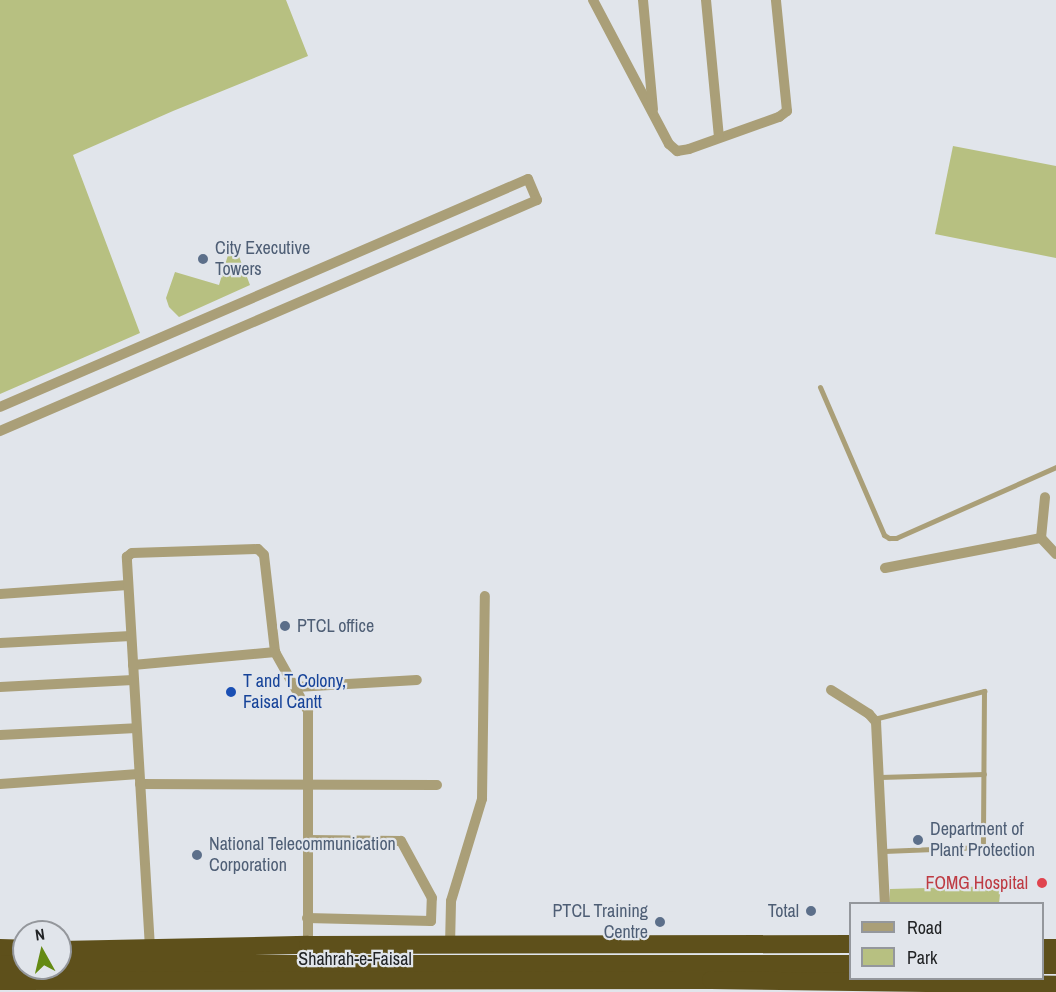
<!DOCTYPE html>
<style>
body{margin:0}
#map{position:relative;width:1056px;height:992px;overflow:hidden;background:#e1e5eb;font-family:"Archivo Narrow",sans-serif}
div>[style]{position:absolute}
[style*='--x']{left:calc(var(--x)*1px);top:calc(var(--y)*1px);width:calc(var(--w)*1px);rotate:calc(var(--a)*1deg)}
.green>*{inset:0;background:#b7c081}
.lane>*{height:5px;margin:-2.5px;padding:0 2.5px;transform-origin:2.5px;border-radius:2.5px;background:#aa9f78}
.street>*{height:10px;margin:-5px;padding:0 5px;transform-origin:5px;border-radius:5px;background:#aa9f78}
.highway>*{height:18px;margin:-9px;padding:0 9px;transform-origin:9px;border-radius:9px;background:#5e501b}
.dots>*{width:16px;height:16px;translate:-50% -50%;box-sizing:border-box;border:3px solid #e1e5eb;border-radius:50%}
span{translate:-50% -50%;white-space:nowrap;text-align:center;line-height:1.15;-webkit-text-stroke:4.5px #e1e5eb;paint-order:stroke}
.service-label{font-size:18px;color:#4e5e75}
.left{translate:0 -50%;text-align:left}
.right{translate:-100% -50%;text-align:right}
.transit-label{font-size:18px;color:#164399}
.health-label{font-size:18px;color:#be3a42}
.street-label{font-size:18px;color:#212325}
.legend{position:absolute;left:849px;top:902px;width:195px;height:78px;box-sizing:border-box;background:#e1e5eb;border:2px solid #94979c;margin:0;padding:8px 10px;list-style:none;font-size:18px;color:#212325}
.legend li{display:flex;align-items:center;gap:12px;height:30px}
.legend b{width:30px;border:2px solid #94979c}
.north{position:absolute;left:12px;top:920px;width:60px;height:60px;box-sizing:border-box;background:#e1e5eb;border:2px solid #94979c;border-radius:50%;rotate:352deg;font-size:16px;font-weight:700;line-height:24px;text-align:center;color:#212325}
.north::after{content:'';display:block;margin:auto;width:21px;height:27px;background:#648a13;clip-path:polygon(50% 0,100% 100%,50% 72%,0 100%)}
</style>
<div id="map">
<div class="green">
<div style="clip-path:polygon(0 0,286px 0,308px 56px,173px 111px,73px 155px,140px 333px,0 394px)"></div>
<div style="clip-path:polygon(953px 146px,1056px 166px,1056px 258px,935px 234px)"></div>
<div style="clip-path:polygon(231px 245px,235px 246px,250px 285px,179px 317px,169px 307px,166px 298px,175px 272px,219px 285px)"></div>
<div style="clip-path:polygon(1001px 886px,999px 903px,889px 904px,890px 889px)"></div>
</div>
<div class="lane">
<div style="--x:820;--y:387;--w:161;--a:66.6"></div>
<div style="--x:884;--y:535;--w:6;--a:31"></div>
<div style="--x:889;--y:538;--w:7;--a:0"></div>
<div style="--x:896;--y:538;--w:175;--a:-23.9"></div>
<div style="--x:874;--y:719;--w:114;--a:-14.3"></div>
<div style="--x:984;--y:691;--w:156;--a:90.4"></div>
<div style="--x:983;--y:847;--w:99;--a:177.7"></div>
<div style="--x:880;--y:777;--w:104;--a:-1.7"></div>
</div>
<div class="street">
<div style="--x:593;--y:0;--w:163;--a:62.2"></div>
<div style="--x:669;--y:144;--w:11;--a:41"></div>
<div style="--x:677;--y:151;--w:12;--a:-9"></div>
<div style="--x:689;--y:149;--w:96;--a:-19.6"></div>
<div style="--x:779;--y:117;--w:10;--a:-37"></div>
<div style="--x:787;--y:111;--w:112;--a:-95.7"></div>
<div style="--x:643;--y:0;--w:110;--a:84.8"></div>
<div style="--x:706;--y:0;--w:138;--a:84.6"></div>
<div style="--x:0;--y:407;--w:575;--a:-23.36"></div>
<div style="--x:528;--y:179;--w:23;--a:67"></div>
<div style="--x:537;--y:200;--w:585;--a:156.72"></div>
<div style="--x:1041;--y:538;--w:41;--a:-84.4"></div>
<div style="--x:885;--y:568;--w:159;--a:-10.9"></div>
<div style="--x:1041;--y:538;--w:22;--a:47"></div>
<div style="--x:0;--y:594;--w:128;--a:-4"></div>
<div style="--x:0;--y:643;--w:131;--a:-3.1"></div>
<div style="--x:133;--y:665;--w:143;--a:-5.2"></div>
<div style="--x:0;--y:687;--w:133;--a:-3"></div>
<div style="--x:296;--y:687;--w:121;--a:-3.3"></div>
<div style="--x:831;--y:690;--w:45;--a:32.3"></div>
<div style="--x:869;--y:714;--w:11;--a:49"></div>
<div style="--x:876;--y:722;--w:182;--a:87.2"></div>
<div style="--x:0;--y:735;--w:136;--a:-2.9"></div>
<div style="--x:0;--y:784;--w:139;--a:-4.1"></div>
<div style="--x:140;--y:784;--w:297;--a:0.2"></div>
<div style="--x:307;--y:918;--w:124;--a:1.4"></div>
<div style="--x:431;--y:921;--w:23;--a:-88"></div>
<div style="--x:432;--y:898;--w:65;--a:-118.5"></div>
<div style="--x:401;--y:841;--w:93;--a:-179.4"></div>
<div style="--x:450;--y:946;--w:45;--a:-88.7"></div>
<div style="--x:451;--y:901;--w:107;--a:-73.1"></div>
<div style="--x:482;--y:799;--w:203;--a:-89.2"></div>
<div style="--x:150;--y:948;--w:392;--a:-93.4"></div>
<div style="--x:127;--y:557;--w:6;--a:-39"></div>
<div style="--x:132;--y:553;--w:126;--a:-1.8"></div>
<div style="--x:258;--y:549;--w:8;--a:45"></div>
<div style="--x:264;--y:555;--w:98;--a:83.5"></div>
<div style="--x:275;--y:652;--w:68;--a:60.8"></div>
<div style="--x:308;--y:711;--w:234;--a:90"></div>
</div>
<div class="highway">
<div style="--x:0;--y:948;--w:24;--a:2"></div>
<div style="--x:1042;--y:948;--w:14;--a:0"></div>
<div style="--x:60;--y:950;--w:248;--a:-1.2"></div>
<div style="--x:308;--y:945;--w:542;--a:-0.11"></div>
<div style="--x:60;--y:964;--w:790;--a:0"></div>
<div style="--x:0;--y:965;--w:24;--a:-2"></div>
<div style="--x:1042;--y:965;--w:14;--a:0"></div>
<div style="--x:0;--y:981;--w:711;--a:-0.08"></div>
<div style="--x:711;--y:980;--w:345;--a:0.8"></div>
</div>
<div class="dots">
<div style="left:203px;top:259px;background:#5c6f8a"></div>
<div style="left:285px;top:626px;background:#5c6f8a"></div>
<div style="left:231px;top:692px;background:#1a4fb4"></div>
<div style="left:918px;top:840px;background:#5c6f8a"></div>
<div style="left:197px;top:855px;background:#5c6f8a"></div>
<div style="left:1042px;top:883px;background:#e0444e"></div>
<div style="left:811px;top:911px;background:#5c6f8a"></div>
<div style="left:660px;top:922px;background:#5c6f8a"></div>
</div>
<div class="service-label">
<span class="left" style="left:215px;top:259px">City Executive<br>Towers</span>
<span class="left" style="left:297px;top:626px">PTCL office</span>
<span class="left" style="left:930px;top:840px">Department of<br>Plant Protection</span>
<span class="left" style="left:209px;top:855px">National Telecommunication<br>Corporation</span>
<span class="right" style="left:799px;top:911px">Total</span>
<span class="right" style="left:648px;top:922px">PTCL Training<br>Centre</span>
</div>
<div class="transit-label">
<span class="left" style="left:243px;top:692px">T and T Colony,<br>Faisal Cantt</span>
</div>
<div class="health-label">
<span class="right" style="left:1028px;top:883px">FOMG Hospital</span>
</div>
<div class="street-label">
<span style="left:355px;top:959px">Shahrah-e-Faisal</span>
</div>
<ul class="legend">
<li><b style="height:8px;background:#aa9f78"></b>Road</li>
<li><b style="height:16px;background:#b7c081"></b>Park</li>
</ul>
<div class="north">N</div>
</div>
